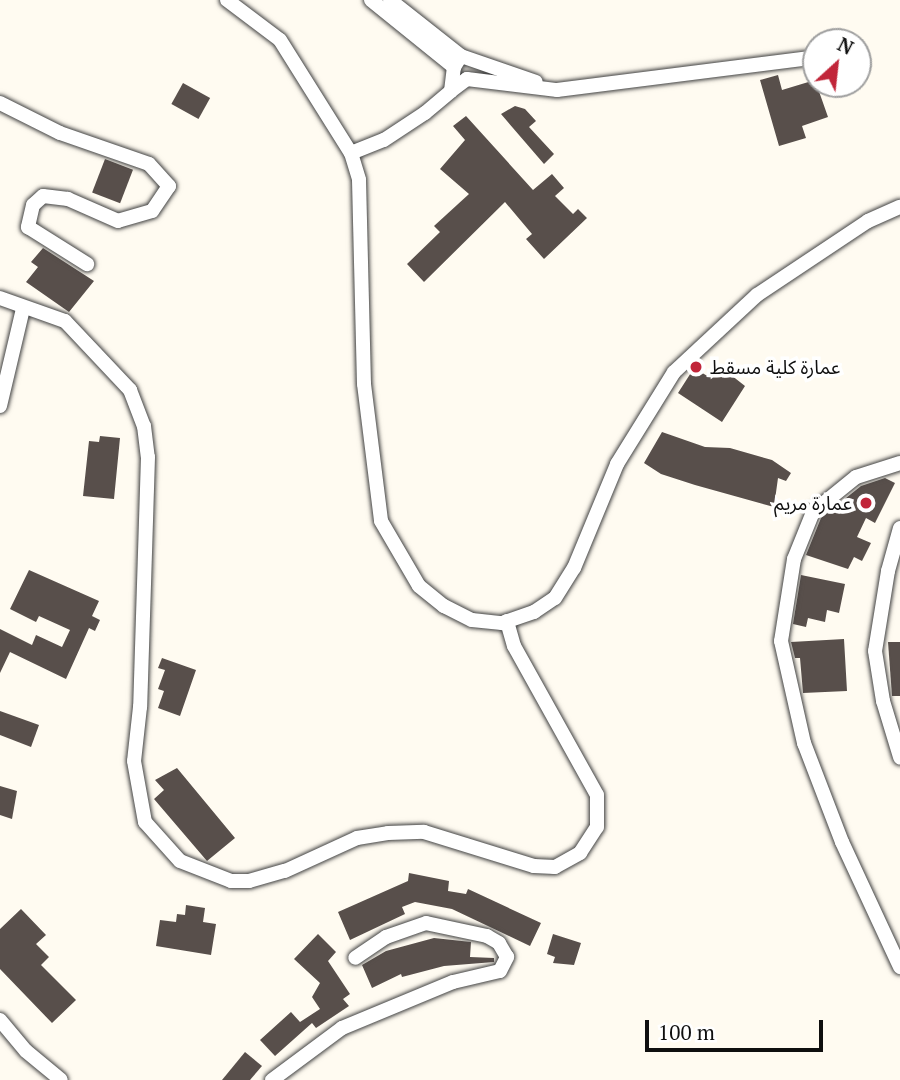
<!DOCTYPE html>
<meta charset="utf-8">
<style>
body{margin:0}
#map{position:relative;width:900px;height:1080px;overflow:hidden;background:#fffbf1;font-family:"PT Serif","Noto Sans Arabic",serif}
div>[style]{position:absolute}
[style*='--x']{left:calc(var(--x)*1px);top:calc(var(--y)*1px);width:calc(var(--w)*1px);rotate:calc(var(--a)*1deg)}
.building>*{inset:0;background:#584f4b;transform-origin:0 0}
.roads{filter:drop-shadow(0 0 2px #424242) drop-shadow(0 0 2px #424242)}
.minor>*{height:14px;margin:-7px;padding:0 7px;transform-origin:7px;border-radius:7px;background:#fff}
.dots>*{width:19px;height:19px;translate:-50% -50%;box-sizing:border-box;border:4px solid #fff;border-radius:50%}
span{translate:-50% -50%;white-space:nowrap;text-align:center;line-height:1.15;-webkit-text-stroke:7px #fff;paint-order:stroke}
.poi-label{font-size:19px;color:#0f0f0f}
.left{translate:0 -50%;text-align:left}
.right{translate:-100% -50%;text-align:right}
.north{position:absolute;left:802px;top:28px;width:70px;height:70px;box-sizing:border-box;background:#fff;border:2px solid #9f9f9f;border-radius:50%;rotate:27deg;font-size:19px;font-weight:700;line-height:28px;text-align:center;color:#0f0f0f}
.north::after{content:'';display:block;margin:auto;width:24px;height:32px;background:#c12539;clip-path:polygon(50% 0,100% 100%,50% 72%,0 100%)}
.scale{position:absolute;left:645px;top:1020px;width:178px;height:32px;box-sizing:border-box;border:4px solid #0f0f0f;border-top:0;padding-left:9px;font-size:21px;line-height:24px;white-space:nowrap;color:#0f0f0f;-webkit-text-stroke:5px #fff;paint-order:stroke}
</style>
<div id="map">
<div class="building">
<div style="clip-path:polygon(778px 75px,782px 90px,815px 80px,828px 117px,802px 126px,806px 138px,779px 146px,760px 80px)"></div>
<div style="left:183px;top:83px;width:31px;height:24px;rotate:29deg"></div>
<div style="clip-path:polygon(515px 106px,525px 109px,536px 121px,529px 127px,554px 154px,544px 164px,501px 114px)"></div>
<div style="clip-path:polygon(466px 116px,533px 190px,552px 174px,564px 188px,555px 196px,573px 214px,578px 209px,587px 218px,544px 259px,526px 239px,532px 234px,505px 202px,424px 282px,407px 264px,440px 232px,434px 226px,469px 194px,440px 169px,465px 140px,453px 126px)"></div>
<div style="left:105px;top:159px;width:30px;height:36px;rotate:21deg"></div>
<div style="clip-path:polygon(43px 248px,94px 281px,69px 312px,26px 282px,38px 267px,31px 262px)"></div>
<div style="clip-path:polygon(717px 364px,745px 386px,722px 422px,678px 393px,694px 368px,709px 377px)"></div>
<div style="clip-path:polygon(662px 432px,705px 447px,730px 448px,772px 460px,791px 473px,786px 481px,778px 478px,774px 507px,695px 485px,661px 474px,644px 463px)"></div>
<div style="clip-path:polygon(100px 436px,120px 438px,114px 499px,83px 496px,89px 441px,99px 442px)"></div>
<div style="clip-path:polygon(885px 478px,895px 483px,875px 523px,866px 518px,857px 537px,871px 543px,862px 561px,854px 557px,848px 569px,806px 555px,821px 518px,861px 486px)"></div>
<div style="clip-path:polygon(29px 570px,99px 601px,92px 616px,100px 620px,95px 631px,89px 628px,66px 679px,10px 652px,0 673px,0 629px,32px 645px,36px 635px,62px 647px,70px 630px,39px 616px,36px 622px,10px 609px)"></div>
<div style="clip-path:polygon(801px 575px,845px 584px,839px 613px,827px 610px,825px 622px,808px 618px,806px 627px,793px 624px)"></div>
<div style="clip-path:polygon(844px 639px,847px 691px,803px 693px,800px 658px,795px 658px,791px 642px)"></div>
<div style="clip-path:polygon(888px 642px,900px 642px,900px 696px,892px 696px)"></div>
<div style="clip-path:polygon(162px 658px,196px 670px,180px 716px,158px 708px,164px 691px,158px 689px,165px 670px,158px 668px)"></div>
<div style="clip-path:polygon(0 711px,39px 725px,31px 747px,0 735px)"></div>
<div style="clip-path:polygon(177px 768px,235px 838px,207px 861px,154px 799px,164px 790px,155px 780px)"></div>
<div style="clip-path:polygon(0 786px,17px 791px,12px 819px,0 815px)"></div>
<div style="clip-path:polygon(409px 873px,449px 881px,448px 891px,466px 894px,468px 889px,541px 923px,530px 946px,452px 909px,415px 902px,402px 907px,405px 914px,350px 940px,338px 912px,408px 881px)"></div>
<div style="clip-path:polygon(186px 905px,205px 908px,203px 922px,216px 924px,211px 955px,156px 946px,160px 920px,176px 922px,177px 914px,185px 915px)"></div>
<div style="clip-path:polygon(21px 909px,46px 935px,36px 944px,49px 957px,41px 965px,76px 1000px,52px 1023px,0 969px,0 929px)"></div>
<div style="clip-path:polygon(318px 934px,336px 952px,328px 961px,350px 994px,343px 999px,349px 1006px,316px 1028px,312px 1023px,275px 1056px,260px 1040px,291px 1012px,300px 1022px,320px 1009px,312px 997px,320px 983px,294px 959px)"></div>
<div style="clip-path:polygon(553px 934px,581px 943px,574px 965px,553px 963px,555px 957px,547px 954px)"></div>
<div style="clip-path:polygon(434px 938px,471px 942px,470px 957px,494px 958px,494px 962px,444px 966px,402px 977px,401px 974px,372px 988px,362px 965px,386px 951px)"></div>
<div style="clip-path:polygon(245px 1052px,262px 1066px,250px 1080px,222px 1080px)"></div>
</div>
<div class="roads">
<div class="minor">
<div style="--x:227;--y:0;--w:66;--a:37"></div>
<div style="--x:280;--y:40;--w:133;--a:57.9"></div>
<div style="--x:351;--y:153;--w:28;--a:73"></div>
<div style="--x:359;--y:180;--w:204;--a:88.6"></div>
<div style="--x:364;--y:384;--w:138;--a:82.9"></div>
<div style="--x:381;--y:521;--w:75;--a:59.7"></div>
<div style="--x:419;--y:586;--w:32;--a:39"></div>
<div style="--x:444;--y:606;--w:31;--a:27"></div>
<div style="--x:472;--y:620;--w:30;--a:6"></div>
<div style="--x:502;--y:623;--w:34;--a:-19"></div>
<div style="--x:534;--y:612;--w:25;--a:-34"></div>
<div style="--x:555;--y:598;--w:36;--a:-58"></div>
<div style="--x:574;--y:568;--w:113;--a:-67.5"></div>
<div style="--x:617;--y:464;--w:108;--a:-58.2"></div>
<div style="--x:674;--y:372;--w:113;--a:-42.9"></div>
<div style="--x:757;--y:295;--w:133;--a:-33.7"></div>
<div style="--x:868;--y:221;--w:35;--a:-24"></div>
<div style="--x:371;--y:0;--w:107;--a:38.9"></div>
<div style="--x:390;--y:0;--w:90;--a:38.3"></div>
<div style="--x:461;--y:56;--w:79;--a:19.1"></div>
<div style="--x:451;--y:91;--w:20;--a:-37"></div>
<div style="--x:467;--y:79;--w:91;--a:7"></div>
<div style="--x:557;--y:90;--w:255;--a:-7.2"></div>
<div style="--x:0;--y:103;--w:67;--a:26.6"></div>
<div style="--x:60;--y:133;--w:94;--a:19.2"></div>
<div style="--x:149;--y:164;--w:30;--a:48"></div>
<div style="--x:169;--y:186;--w:30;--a:124"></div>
<div style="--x:152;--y:211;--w:35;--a:164"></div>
<div style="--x:118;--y:221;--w:55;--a:-156.3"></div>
<div style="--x:68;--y:199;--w:25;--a:-173"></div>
<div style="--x:43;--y:196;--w:13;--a:138"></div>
<div style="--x:33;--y:205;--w:23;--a:103"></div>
<div style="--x:28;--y:227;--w:70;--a:32.1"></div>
<div style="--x:351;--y:153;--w:35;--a:-22"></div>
<div style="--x:384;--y:140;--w:49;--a:-33.4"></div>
<div style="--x:425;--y:113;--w:34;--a:-40"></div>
<div style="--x:451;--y:91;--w:24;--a:-83"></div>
<div style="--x:454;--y:67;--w:13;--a:-58"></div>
<div style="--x:0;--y:298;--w:69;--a:19.5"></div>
<div style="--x:65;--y:321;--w:95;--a:46.7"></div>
<div style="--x:130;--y:390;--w:39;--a:69"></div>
<div style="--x:144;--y:426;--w:31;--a:83"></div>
<div style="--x:148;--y:457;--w:250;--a:91.8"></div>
<div style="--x:140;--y:707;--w:54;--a:96.3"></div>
<div style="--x:134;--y:761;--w:62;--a:79.8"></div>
<div style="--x:145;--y:822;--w:52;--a:48.1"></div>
<div style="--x:180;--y:861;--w:55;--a:21.4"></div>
<div style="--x:231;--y:881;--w:18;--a:0"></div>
<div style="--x:249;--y:881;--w:37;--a:-16"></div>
<div style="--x:285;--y:871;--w:79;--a:-24.6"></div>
<div style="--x:357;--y:838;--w:31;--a:-9"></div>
<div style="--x:388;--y:833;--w:36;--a:-2"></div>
<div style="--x:424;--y:832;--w:115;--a:17.2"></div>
<div style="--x:534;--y:866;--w:21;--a:3"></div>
<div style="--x:555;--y:867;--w:29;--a:-29"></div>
<div style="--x:580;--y:853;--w:31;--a:-57"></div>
<div style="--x:597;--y:827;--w:32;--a:-90"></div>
<div style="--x:597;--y:795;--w:171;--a:-119.1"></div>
<div style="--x:514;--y:646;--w:26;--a:-106"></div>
<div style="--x:0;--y:406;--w:100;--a:-76.7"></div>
<div style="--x:900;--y:463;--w:46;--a:162.3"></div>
<div style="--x:856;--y:477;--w:55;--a:140.9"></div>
<div style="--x:813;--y:512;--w:51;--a:112"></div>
<div style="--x:794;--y:559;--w:83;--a:99"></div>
<div style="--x:781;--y:641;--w:105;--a:77.3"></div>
<div style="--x:804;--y:743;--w:106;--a:69"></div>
<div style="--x:842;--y:842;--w:138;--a:65.1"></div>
<div style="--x:900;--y:528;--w:45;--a:105.6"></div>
<div style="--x:888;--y:571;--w:81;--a:99.2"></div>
<div style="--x:875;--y:651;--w:51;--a:80.9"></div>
<div style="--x:883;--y:701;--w:59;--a:73.1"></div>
<div style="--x:0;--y:1020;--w:40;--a:50"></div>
<div style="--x:26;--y:1051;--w:45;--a:39.6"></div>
<div style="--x:272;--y:1080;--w:87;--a:-36.6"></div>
<div style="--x:342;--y:1028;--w:120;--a:-22.5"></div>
<div style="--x:453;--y:982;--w:48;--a:-13.2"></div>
<div style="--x:500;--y:971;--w:16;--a:-63"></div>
<div style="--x:507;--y:957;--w:16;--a:-120"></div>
<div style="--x:499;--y:943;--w:14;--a:-150"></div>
<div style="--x:487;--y:936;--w:62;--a:-168"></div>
<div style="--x:426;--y:923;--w:42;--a:160.7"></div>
<div style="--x:386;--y:937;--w:37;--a:146"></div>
</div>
</div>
<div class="dots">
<div style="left:696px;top:367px;background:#c12539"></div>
<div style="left:866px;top:503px;background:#c12539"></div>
</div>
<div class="poi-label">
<span class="left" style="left:710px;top:367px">عمارة كلية مسقط</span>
<span class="right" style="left:852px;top:503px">عمارة مريم</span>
</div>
<div class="north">N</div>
<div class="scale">100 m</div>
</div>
